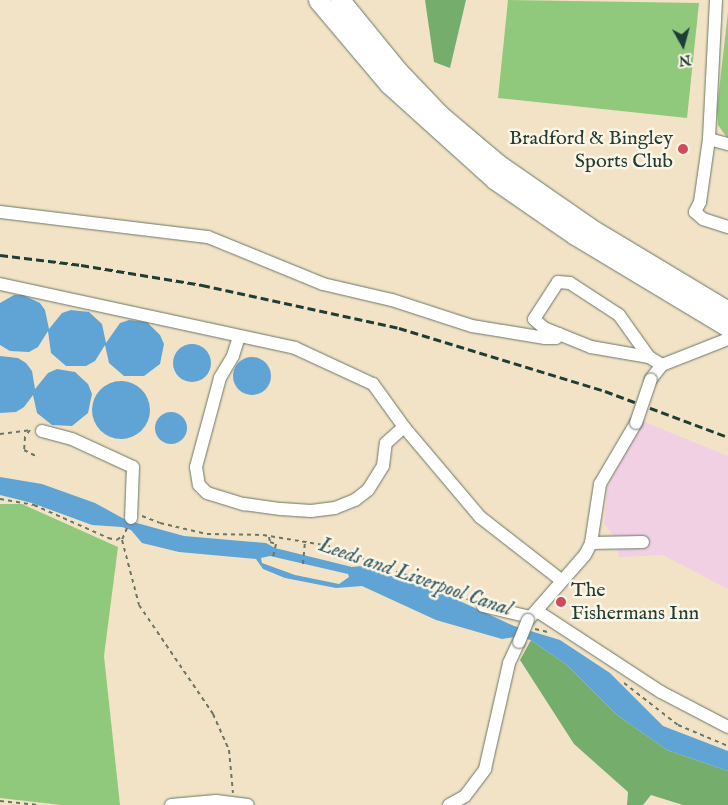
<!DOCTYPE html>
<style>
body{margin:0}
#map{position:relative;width:728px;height:805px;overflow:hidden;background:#f2e3c6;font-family:"IM FELL English",serif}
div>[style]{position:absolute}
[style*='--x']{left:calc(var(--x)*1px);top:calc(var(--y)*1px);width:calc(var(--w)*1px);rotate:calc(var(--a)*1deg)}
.built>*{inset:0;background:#f1d0e3}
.green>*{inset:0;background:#91c97c}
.forest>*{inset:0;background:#74ad6c}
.water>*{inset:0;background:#5fa4d4}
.round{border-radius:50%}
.path>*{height:2px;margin-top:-1px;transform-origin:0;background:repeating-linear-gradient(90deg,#697767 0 4px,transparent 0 8px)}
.roads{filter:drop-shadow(0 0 1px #697767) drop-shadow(0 0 1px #697767)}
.minor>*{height:12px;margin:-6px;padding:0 6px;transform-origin:6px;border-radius:6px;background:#fff}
.highway>*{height:19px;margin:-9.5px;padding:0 9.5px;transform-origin:9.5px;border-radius:9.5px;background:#fff}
.rail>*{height:3px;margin-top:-1.5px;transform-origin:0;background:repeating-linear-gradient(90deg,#1f3d34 0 8px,transparent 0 12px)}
.bridges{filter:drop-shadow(0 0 1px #697767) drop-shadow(0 0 1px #697767)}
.minor-bridge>*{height:12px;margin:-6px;padding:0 6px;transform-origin:6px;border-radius:6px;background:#fff}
.dots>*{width:14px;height:14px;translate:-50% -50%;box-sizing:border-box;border:2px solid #fcf5e5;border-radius:50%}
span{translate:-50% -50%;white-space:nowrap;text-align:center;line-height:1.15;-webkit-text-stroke:5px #fcf5e5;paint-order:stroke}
.poi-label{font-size:20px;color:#1f3d34}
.right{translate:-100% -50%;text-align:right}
.left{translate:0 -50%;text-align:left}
.water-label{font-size:21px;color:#325c64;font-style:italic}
.north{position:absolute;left:658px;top:20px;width:50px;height:50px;-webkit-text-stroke:4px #fcf5e5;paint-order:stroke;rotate:173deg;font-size:14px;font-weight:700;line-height:20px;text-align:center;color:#1f3d34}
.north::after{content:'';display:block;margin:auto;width:18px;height:22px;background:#1f3d34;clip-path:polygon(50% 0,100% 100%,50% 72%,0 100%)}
</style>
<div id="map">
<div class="built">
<div style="clip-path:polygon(642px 421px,728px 456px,728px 589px,663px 555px,619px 557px,615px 537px,604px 524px,607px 488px)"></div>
</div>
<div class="green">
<div style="clip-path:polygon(508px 0,699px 3px,687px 118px,498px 98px)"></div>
<div style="clip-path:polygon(728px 12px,728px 139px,718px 125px,717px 108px)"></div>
<div style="clip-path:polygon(0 504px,22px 504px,118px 547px,104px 656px,120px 805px,61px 805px,0 798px)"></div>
</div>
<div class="forest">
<div style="clip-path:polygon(425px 0,466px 0,450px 68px,434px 62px)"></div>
<div style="clip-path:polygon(531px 640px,567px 665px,617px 715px,667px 750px,728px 771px,728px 805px,683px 805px,651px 795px,643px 805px,627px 805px,628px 792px,574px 744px,520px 660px)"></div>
</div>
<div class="water">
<div style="clip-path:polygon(14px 295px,23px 295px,40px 303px,45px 310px,49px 329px,62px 313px,71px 310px,89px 312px,102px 324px,106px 343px,120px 323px,129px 320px,147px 322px,160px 335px,164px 344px,160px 364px,144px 376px,124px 376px,109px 363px,105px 345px,95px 361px,86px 366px,66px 366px,51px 353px,48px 331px,38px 347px,29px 352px,10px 351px,0 345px,0 303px)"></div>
<div class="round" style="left:173px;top:344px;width:38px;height:38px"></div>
<div style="clip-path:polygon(0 356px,18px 358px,26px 363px,32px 371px,35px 389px,48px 373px,57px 369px,75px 372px,88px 384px,92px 394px,88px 413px,72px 426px,52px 425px,37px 413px,33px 395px,24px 407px,16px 412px,0 413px)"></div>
<div class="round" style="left:233px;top:357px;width:38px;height:38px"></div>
<div class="round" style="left:92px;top:381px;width:58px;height:58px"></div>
<div class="round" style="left:155px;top:412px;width:32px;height:32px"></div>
<div style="clip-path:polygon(evenodd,0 477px,42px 484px,95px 503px,126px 520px,184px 536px,266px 543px,275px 548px,352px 567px,362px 566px,451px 597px,514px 626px,560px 640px,610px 673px,663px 726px,728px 751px,728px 771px,667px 750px,617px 715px,567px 665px,531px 640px,515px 637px,502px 639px,436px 620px,362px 586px,336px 588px,285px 578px,263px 569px,256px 559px,179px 552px,142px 543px,131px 530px,122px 527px,92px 525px,32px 503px,0 495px,0 477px,270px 556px,348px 574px,349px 577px,339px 584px,295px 575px,262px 563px,261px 558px,270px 556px)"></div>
</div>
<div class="path">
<div style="--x:30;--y:430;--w:9;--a:126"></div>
<div style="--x:25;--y:437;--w:13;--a:94"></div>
<div style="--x:24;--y:450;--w:16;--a:27"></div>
<div style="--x:0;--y:434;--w:32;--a:-7"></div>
<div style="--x:0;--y:499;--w:35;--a:10"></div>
<div style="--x:34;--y:505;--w:81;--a:24"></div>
<div style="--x:108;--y:538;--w:9;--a:13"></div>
<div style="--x:117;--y:540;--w:8;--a:-40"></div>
<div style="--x:142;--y:516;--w:19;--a:21"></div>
<div style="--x:160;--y:523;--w:48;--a:13.2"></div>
<div style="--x:207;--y:534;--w:56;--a:1"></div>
<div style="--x:263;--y:535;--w:80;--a:9.3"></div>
<div style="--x:342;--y:548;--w:14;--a:17"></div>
<div style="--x:355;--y:552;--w:14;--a:39"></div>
<div style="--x:366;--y:561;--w:68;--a:19"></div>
<div style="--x:430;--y:583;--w:46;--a:23.2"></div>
<div style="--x:127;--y:528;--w:13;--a:113"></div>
<div style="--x:122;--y:540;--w:67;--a:75.3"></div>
<div style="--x:139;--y:605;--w:132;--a:55.8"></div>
<div style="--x:213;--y:714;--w:39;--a:66"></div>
<div style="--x:229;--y:750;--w:43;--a:84.7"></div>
<div style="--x:269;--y:537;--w:5;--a:79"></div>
<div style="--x:270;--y:542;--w:6;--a:18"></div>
<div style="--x:276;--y:544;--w:13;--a:103"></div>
<div style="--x:303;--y:564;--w:23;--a:-85"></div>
<div style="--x:535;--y:629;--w:13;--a:13"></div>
<div style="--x:624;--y:683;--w:68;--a:37.9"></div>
<div style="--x:678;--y:725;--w:54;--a:22.8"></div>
<div style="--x:0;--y:801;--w:39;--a:6"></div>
</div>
<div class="roads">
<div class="minor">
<div style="--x:716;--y:0;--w:139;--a:92.9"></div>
<div style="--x:709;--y:139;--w:20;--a:15"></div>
<div style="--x:709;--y:139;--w:64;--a:98.1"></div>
<div style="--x:700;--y:202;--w:11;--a:117"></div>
<div style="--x:695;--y:212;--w:11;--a:41"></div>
<div style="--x:703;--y:219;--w:26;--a:18"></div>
<div style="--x:0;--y:212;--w:209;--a:6.9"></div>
<div style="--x:208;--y:237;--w:124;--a:22.2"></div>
<div style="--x:323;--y:284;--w:71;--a:13.1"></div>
<div style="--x:392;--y:300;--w:84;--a:18"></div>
<div style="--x:472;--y:326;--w:74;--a:9.3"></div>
<div style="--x:545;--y:338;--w:11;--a:0"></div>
<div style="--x:556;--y:338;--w:5;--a:-53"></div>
<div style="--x:0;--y:284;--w:302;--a:12.2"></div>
<div style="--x:295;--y:348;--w:86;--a:24.8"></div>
<div style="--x:373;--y:384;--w:53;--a:54.2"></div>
<div style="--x:404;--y:427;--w:118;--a:49.8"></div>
<div style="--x:480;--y:517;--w:103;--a:37.9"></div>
<div style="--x:239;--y:337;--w:20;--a:108"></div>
<div style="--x:233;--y:356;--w:26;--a:121"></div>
<div style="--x:220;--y:378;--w:92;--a:105.1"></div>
<div style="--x:196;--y:467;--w:18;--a:81"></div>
<div style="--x:199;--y:485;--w:11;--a:45"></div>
<div style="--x:207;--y:493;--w:39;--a:17"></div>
<div style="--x:244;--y:504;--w:37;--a:8"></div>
<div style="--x:281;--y:509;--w:30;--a:4"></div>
<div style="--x:311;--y:511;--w:24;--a:-7"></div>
<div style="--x:335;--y:508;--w:22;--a:-22"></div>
<div style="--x:355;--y:500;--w:16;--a:-38"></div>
<div style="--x:368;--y:490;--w:28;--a:-58"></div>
<div style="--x:383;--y:466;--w:23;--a:-83"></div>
<div style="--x:386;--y:443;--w:24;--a:-42"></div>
<div style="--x:649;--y:357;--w:52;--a:-125.5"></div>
<div style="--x:619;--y:315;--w:59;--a:-146.9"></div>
<div style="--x:570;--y:283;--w:12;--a:-175"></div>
<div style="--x:558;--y:282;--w:44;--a:123"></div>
<div style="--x:534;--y:319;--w:13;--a:42"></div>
<div style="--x:544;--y:328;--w:51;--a:22"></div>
<div style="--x:591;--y:347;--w:59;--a:9.8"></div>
<div style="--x:649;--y:357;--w:15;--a:32"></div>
<div style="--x:651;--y:379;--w:18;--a:-52"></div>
<div style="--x:662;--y:365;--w:71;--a:-21.5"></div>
<div style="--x:42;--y:431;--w:31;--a:15"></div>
<div style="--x:72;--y:439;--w:67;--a:24.7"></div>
<div style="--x:133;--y:467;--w:51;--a:92.2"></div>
<div style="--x:591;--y:543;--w:52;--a:-1.1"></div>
<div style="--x:483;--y:606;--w:48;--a:13.2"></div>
<div style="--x:537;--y:611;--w:148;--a:33.2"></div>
<div style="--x:661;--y:692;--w:76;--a:27.6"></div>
<div style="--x:528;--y:620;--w:86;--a:-48.8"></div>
<div style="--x:585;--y:555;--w:13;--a:-63"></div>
<div style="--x:591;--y:543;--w:60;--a:-81.3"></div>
<div style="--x:600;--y:484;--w:71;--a:-59.5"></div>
<div style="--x:171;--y:805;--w:45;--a:-5.1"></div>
<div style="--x:216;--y:801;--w:32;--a:7"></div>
<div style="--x:449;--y:805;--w:18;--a:-29"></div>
<div style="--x:465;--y:796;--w:34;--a:-53"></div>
<div style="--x:485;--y:769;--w:109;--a:-77.2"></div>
<div style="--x:509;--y:663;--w:23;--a:-65"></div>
</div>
<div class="highway">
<div style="--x:318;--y:0;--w:110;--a:49.8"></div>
<div style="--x:389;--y:84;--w:142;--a:42.1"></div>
<div style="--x:494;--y:179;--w:98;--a:34.7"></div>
<div style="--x:575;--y:235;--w:179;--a:31"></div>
<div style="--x:340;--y:0;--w:92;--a:50.8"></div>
<div style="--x:398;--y:71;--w:61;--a:46.3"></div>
<div style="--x:440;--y:115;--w:76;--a:40.2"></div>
<div style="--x:498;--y:164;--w:112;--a:34.8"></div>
<div style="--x:590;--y:228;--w:161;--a:31"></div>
</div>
</div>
<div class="rail">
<div style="--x:0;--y:255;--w:82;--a:7"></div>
<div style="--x:81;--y:265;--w:123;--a:9.4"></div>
<div style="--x:202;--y:285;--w:202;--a:12.3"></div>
<div style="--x:399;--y:328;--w:215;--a:17"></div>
<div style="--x:605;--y:391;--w:131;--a:20.5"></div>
</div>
<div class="bridges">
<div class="minor-bridge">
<div style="--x:636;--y:423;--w:46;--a:-71.2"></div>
<div style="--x:519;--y:642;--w:24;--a:-68"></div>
</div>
</div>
<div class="dots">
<div style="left:683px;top:149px;background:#d1495b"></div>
<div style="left:561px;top:602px;background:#d1495b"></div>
</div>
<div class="poi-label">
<span class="right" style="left:673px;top:150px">Bradford &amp; Bingley<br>Sports Club</span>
<span class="left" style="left:571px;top:602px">The<br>Fishermans Inn</span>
</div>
<div class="water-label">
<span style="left:415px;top:578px;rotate:19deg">Leeds and Liverpool Canal</span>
</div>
<div class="north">N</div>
</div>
